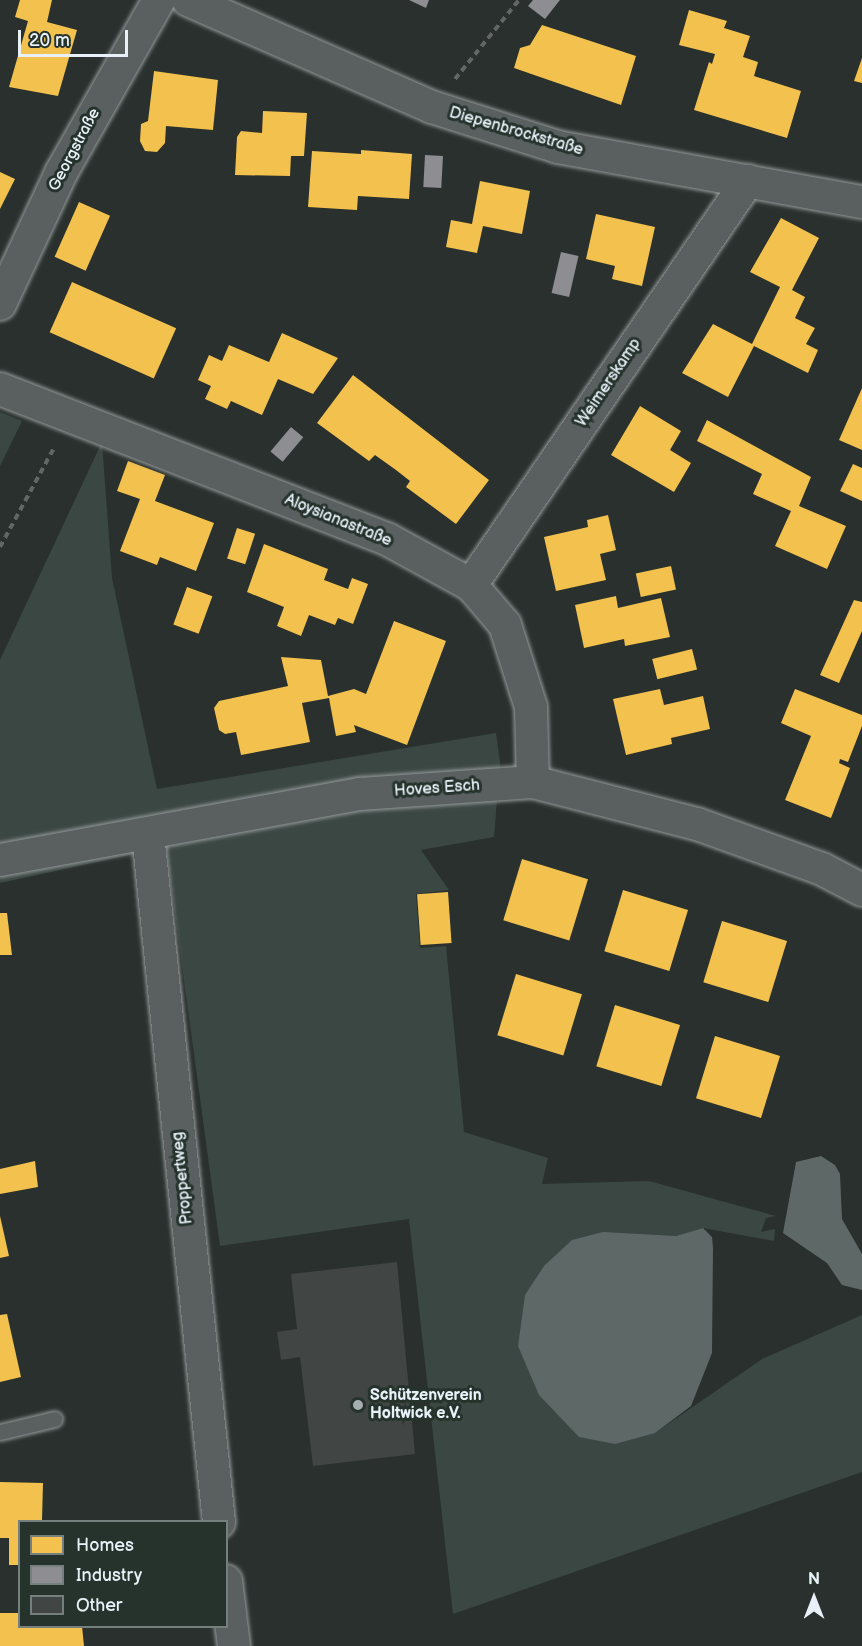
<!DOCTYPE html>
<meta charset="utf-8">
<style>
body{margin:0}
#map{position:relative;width:862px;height:1646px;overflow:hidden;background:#29302d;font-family:"Balsamiq Sans",sans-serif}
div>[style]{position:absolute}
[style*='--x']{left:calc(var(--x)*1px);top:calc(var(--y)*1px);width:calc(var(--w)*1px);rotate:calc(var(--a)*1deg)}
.green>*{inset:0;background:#3b4743}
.water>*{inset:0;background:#5e6967}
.homes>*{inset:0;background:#f2c14e;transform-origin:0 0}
.industry>*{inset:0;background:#8d8d92;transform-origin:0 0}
.building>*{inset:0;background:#414644}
.path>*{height:4px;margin-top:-2px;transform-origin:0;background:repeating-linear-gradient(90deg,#626665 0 6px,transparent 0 10.5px)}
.roads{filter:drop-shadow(0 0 2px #959a9a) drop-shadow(0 0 2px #959a9a)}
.lane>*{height:15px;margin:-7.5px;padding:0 7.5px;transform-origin:7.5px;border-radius:7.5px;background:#5a6060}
.street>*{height:32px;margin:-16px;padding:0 16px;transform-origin:16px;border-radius:16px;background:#5a6060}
.dots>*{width:16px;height:16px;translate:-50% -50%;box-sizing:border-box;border:3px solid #26332d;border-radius:50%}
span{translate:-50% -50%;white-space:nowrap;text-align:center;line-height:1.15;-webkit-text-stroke:6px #26332d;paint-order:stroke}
.street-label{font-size:16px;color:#e8f1f8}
.poi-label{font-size:16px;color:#e8f1f8;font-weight:700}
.left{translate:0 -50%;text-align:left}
.legend{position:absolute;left:18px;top:1520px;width:210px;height:108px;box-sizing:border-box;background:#26332d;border:2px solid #747f7e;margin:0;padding:8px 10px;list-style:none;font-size:18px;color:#e8f1f8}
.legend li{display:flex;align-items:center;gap:12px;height:30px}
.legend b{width:30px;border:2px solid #747f7e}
.north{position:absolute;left:784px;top:1568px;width:60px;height:60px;-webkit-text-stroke:4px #26332d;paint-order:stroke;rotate:0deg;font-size:16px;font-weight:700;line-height:24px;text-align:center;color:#e8f1f8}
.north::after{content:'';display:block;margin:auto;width:21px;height:27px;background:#e8f1f8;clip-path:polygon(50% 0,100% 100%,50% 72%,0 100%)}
.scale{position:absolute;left:18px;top:30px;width:110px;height:27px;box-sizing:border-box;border:3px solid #e8f1f8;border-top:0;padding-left:8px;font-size:18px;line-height:21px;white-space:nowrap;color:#e8f1f8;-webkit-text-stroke:4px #26332d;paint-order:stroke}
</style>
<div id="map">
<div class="green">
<div style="clip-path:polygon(0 412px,22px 421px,0 466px)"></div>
<div style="clip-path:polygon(102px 442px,112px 578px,157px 789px,496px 733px,500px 762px,494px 837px,421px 850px,449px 890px,416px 894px,420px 948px,446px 946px,464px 1132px,548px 1158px,542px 1184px,649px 1181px,776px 1216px,766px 1218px,761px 1232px,775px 1229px,774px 1241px,703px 1228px,676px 1236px,651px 1235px,655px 1433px,762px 1359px,862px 1315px,862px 1472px,453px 1614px,409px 1219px,220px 1246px,166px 847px,0 883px,0 660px)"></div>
</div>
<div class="water">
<div style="clip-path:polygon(821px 1156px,835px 1165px,840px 1174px,842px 1219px,862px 1254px,862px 1290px,842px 1285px,827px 1263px,783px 1233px,796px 1162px)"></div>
<div style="clip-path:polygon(703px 1228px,712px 1237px,713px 1248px,712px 1353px,691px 1406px,655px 1433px,615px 1444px,579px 1437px,539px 1395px,518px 1346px,525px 1295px,544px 1266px,572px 1240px,603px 1232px,676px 1236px)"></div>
</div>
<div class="homes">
<div style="clip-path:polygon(20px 0,52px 0,47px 22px,77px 30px,58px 96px,9px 87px,28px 21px,15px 17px)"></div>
<div style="clip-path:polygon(689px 10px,727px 21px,724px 28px,750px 36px,743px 57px,758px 62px,754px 76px,801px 91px,787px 138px,694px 110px,709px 62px,712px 64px,715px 54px,679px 45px)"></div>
<div style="clip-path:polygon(542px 25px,636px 56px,621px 105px,514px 68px,520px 48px,530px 45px)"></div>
<div style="clip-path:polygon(862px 58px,862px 83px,854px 81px)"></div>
<div style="clip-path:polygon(154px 71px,218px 80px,213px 130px,166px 126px,165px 143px,157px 152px,145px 151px,140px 141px,141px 124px,148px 121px)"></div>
<div style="clip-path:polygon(263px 111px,307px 113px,304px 156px,291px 156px,290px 176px,235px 175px,237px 137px,241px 131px,262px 133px)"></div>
<div style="clip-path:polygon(361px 150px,412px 154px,409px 199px,358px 196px,357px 210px,308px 207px,312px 151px,361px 154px)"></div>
<div style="clip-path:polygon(0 172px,15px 179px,0 209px)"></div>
<div style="clip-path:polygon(480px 181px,530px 191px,522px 234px,483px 226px,477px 253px,446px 247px,451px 220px,472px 224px)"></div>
<div style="left:79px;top:202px;width:34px;height:60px;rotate:24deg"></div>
<div style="clip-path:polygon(596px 214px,655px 227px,642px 286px,612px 279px,615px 266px,586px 259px)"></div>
<div style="clip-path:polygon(781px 218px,819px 238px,792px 290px,805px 297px,795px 318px,815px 328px,806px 344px,818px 350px,808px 373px,754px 346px,728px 397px,682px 373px,713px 324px,752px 344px,780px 287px,750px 272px)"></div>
<div style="left:72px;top:282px;width:114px;height:55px;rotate:24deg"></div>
<div style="clip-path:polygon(282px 333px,338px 358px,313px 394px,278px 379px,262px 415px,231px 401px,227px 409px,205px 399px,211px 386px,198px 380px,209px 355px,222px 361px,229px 345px,269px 362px)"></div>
<div style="clip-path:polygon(353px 375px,489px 480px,456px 524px,406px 487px,410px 481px,396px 470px,375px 455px,369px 461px,317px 423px)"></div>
<div style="clip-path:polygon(862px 388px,862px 450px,839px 440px)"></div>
<div style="clip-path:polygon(640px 406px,681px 431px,670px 450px,691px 463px,674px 492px,611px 455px)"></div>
<div style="clip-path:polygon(707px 420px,811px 477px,799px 506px,846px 526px,827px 569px,775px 546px,791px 511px,753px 494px,762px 474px,697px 441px)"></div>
<div style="clip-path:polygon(128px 461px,165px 475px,155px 501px,214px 523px,196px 571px,160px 557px,157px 565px,120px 551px,140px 499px,117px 491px)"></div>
<div style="clip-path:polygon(853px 464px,862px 468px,862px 501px,840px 491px)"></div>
<div style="clip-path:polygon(608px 515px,616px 550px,600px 554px,606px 580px,556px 591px,544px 537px,588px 527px,587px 520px)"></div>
<div style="left:237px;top:528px;width:19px;height:32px;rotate:18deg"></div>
<div style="clip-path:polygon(264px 544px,328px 569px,324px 580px,348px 589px,352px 578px,368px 584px,353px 624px,338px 618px,335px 625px,309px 615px,301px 636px,277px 626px,284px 607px,247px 592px)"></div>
<div style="left:671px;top:566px;width:24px;height:36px;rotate:78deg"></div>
<div style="left:187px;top:587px;width:27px;height:40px;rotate:20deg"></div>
<div style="clip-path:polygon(616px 596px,618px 608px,661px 598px,670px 637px,625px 646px,624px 639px,584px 648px,575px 605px)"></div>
<div style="clip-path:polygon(854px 600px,862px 602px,862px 631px,839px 683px,820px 675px)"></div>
<div style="clip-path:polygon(394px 621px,446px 641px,407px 745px,354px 725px,356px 732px,336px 736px,329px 698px,302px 703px,310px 742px,241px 755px,236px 732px,225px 734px,219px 730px,214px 708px,219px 701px,288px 686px,281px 657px,321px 660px,328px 696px,354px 689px,366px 694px)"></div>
<div style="left:692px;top:649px;width:21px;height:41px;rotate:76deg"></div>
<div style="clip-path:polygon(660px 689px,664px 705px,703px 696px,710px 729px,671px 738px,672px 744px,626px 755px,613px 699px)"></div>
<div style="clip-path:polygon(795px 689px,862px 715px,862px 726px,848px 762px,840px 759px,839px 763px,850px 768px,831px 818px,785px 800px,811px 736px,781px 723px)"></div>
<div style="left:522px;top:859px;width:69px;height:64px;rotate:17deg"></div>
<div style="left:623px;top:890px;width:68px;height:64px;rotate:17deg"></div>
<div style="left:448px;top:892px;width:51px;height:31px;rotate:86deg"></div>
<div style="clip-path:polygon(0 913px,7px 913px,12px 955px,0 955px)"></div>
<div style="left:722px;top:921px;width:68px;height:64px;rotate:17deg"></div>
<div style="left:516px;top:974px;width:69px;height:64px;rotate:17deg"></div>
<div style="left:615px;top:1005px;width:68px;height:64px;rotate:17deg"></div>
<div style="left:715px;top:1036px;width:68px;height:65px;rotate:17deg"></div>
<div style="clip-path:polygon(35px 1161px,38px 1187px,0 1194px,0 1169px)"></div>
<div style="clip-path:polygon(0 1216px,9px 1256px,0 1258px)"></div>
<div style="clip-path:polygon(7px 1314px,21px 1377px,0 1382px,0 1315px)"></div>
<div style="clip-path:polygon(0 1482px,43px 1483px,42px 1521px,20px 1521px,20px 1565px,9px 1565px,9px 1538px,0 1538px)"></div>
<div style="clip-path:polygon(0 1613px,20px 1613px,20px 1626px,82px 1626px,84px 1646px,0 1646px)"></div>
</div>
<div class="industry">
<div style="clip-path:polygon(409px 0,429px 0,426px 8px)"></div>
<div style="clip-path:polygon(533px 0,560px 0,545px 19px,528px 6px)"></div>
<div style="left:425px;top:155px;width:18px;height:32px;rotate:3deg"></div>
<div style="left:561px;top:252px;width:18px;height:42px;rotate:13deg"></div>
<div style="left:291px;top:427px;width:16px;height:32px;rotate:40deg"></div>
</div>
<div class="building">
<div style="clip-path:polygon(397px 1262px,415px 1454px,313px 1466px,300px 1357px,281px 1360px,277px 1332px,297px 1329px,291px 1274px)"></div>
</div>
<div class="path">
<div style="--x:455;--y:79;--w:102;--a:-51"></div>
<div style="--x:0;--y:547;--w:115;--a:-61.4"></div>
</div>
<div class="roads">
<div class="lane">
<div style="--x:0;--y:1432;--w:56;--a:-13.5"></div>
</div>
<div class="street">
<div style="--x:188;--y:0;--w:266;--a:23.7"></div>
<div style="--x:432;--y:107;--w:132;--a:17.6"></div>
<div style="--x:558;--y:147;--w:309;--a:10.3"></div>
<div style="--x:0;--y:304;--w:145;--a:-65"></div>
<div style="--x:61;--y:173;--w:199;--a:-60.5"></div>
<div style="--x:0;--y:389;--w:415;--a:21.2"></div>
<div style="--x:387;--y:539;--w:96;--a:28.7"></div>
<div style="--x:471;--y:585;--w:52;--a:49.6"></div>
<div style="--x:505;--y:625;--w:86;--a:72.4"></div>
<div style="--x:531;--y:707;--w:75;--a:88.5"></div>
<div style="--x:471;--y:585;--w:490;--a:-55.6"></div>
<div style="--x:148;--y:834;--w:692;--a:84.11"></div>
<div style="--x:0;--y:860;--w:366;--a:-10.4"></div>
<div style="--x:360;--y:794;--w:173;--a:-4"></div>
<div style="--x:533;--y:782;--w:169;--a:14.4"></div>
<div style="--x:697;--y:824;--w:133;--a:19.8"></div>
<div style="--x:822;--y:869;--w:45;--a:27.7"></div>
<div style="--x:226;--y:1581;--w:65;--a:83"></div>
</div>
</div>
<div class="dots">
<div style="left:358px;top:1405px;background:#a5adb1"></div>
</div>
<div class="street-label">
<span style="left:516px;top:132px;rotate:16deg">Diepenbrockstraße</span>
<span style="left:75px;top:150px;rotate:-62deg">Georgstraße</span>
<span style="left:609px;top:383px;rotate:-56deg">Weimerskamp</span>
<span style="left:338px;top:521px;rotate:22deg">Aloysianastraße</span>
<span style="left:437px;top:789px;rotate:-4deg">Hoves Esch</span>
<span style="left:183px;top:1178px;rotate:-96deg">Proppertweg</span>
</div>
<div class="poi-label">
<span class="left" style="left:370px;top:1405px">Schützenverein<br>Holtwick e.V.</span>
</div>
<ul class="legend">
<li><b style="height:16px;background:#f2c14e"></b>Homes</li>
<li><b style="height:16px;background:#8d8d92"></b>Industry</li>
<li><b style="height:16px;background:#414644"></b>Other</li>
</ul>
<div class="north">N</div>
<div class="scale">20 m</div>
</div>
